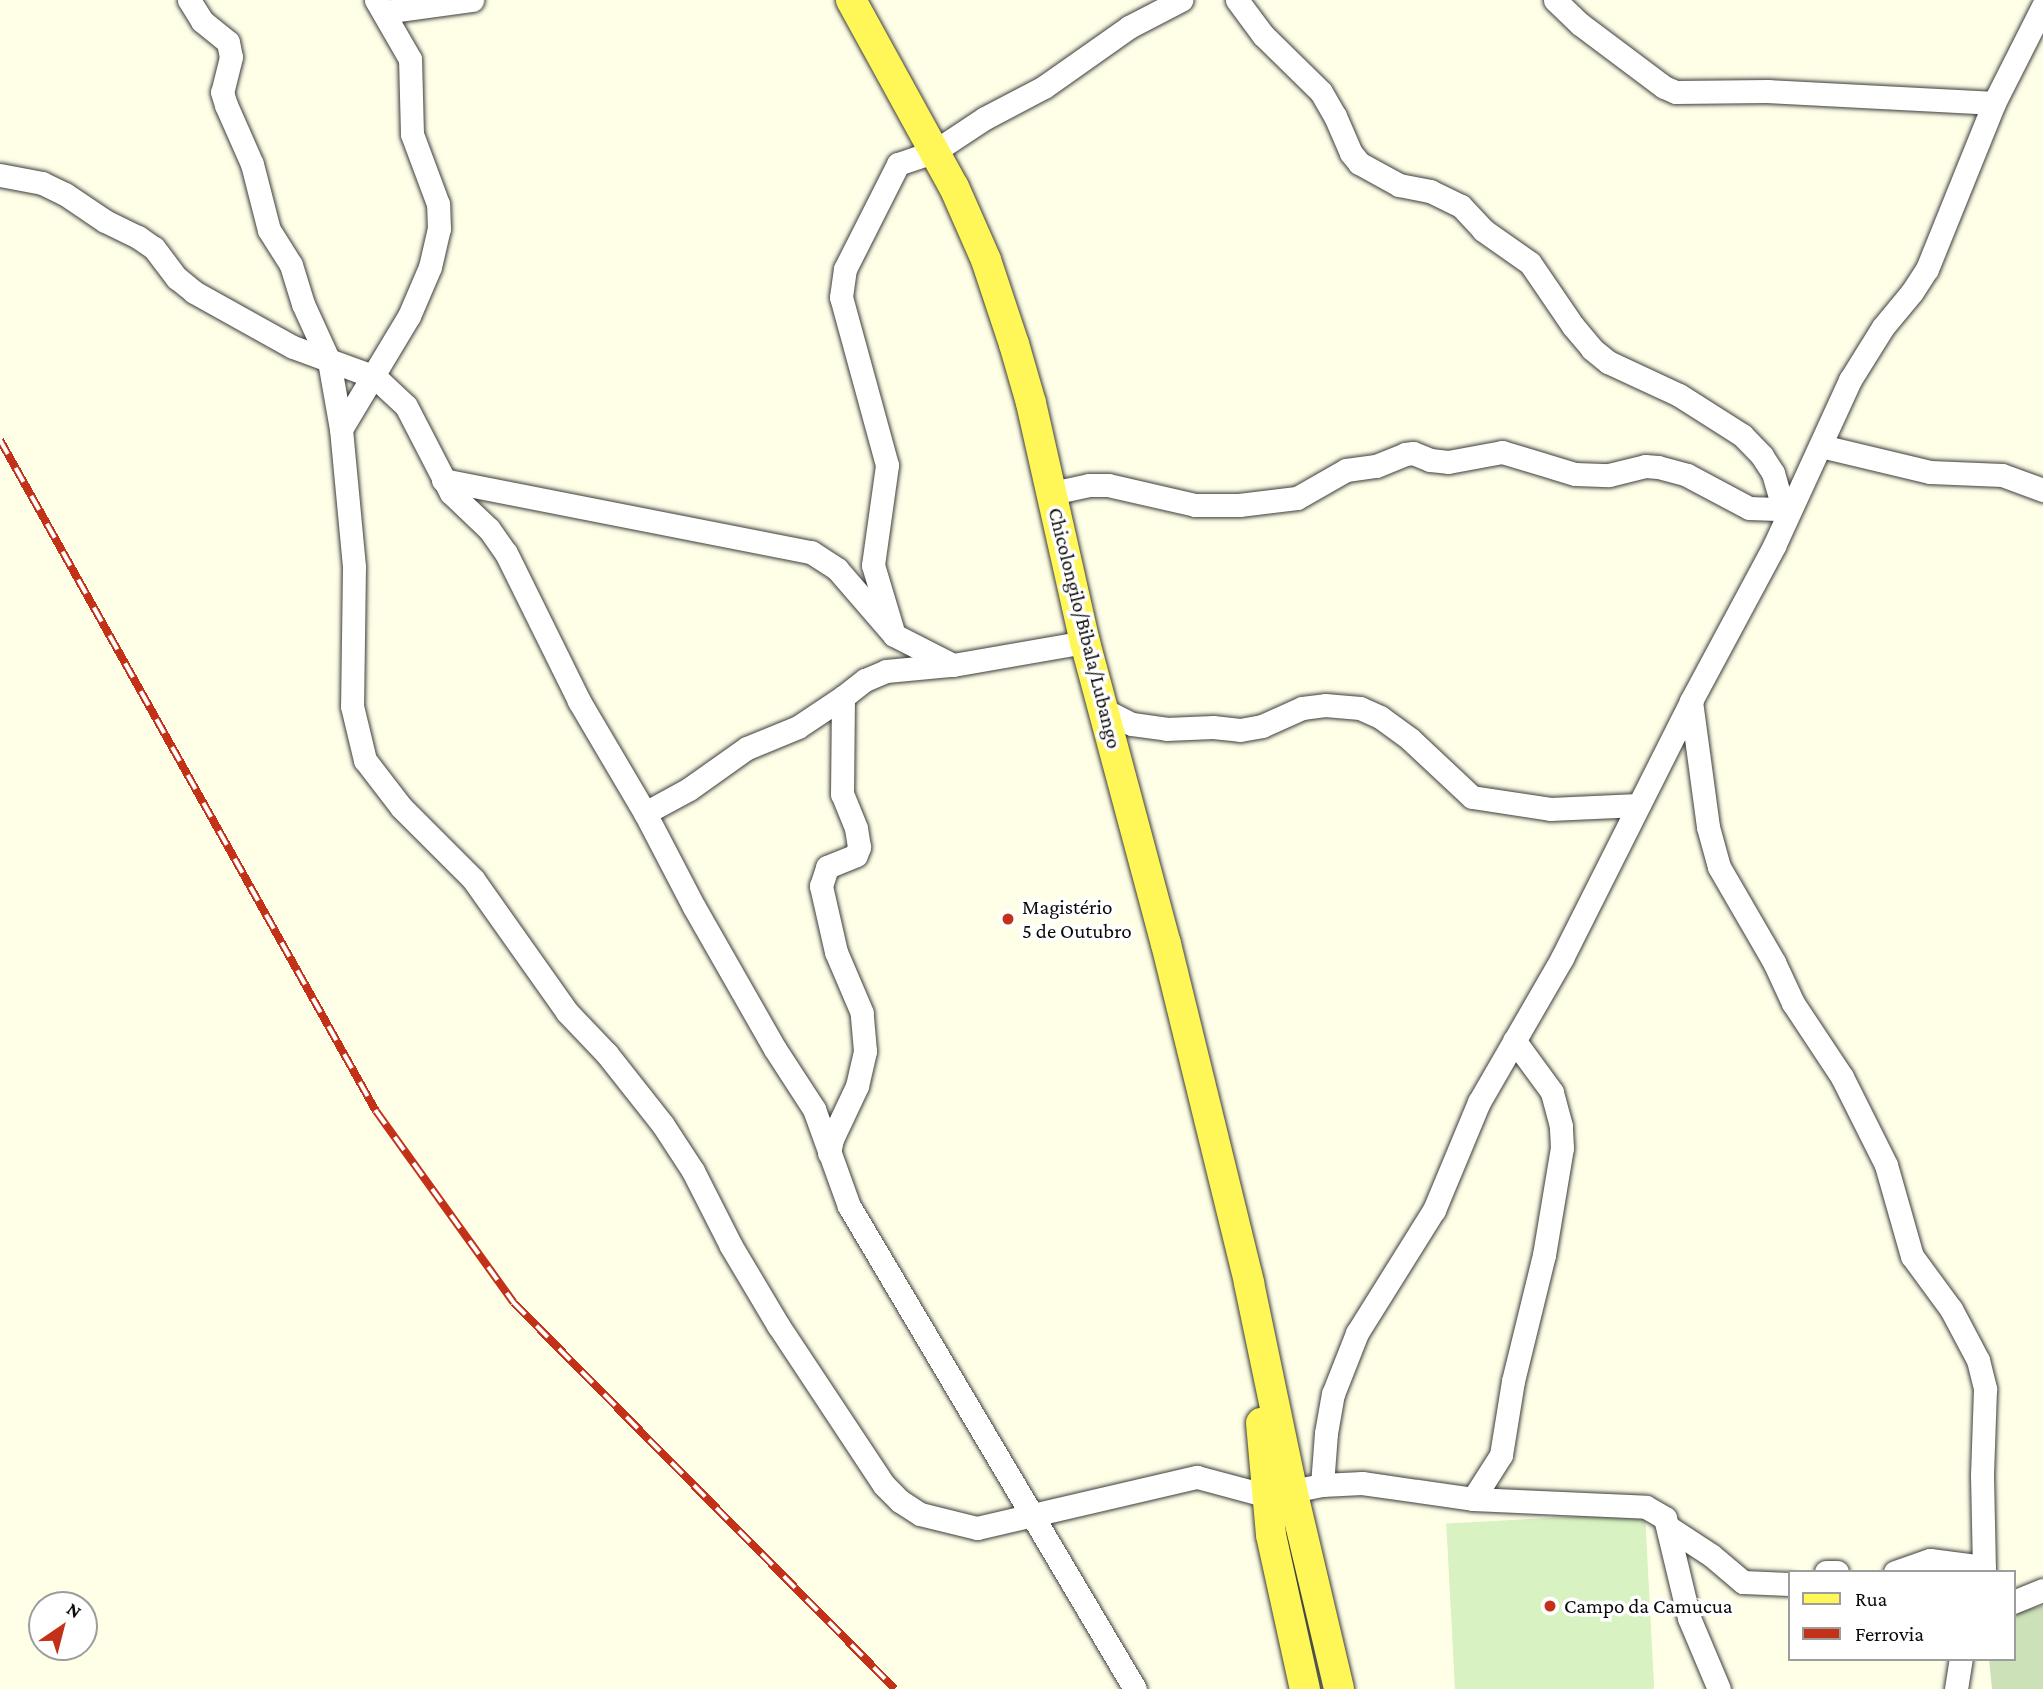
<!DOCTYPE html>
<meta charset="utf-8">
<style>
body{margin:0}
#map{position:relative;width:2043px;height:1689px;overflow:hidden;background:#ffffe8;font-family:"Crimson Pro",serif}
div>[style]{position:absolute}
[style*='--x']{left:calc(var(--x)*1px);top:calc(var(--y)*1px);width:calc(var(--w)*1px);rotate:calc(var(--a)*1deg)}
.cemetery>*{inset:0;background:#cce1b8}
.pitch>*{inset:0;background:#d8f2c1;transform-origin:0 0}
.roads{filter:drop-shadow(0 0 2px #3d3d3d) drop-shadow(0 0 2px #3d3d3d)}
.minor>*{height:23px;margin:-11.5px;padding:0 11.5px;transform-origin:11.5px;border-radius:11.5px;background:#fff}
.major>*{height:30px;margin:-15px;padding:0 15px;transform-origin:15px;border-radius:15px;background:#fff658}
.rail>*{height:8px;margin-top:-4px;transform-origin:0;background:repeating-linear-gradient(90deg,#fff 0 16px,#c43119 0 32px);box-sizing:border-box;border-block:2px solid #c43119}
.dots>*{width:19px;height:19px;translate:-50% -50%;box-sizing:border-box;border:4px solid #fff;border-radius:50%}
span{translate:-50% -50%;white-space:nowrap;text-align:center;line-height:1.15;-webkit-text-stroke:7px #fff;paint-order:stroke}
.street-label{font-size:21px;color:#0a0a0a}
.poi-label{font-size:21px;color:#0a0a0a}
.left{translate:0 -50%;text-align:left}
.legend{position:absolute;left:1788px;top:1570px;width:228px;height:91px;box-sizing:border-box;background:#fff;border:2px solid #9d9d9d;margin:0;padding:9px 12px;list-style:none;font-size:21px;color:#0a0a0a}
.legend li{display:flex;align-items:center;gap:14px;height:35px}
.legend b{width:35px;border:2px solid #9d9d9d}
.north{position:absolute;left:28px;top:1591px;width:70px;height:70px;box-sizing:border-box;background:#fff;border:2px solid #9d9d9d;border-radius:50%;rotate:35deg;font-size:19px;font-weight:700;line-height:28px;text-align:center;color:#0a0a0a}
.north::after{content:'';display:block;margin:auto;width:24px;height:32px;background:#c43119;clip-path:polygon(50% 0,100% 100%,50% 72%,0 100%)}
</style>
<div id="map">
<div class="cemetery">
<div style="clip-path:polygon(2043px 1606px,2043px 1689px,1992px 1689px,1989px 1659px,2013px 1659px,2013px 1613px)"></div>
</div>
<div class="pitch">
<div style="left:1645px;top:1513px;width:176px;height:199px;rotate:87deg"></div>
</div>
<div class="roads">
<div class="minor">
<div style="--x:189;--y:0;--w:25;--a:58"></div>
<div style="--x:202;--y:21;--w:33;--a:39"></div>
<div style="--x:228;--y:42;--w:15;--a:79"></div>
<div style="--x:231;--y:57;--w:36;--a:104"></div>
<div style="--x:222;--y:92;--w:14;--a:73"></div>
<div style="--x:226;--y:105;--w:64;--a:66.2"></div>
<div style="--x:252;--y:164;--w:68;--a:75.6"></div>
<div style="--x:269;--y:230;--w:41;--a:57.8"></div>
<div style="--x:291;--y:265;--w:41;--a:72.9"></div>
<div style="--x:303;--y:304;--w:63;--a:65.5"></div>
<div style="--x:329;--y:361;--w:69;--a:80"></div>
<div style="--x:341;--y:429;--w:139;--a:84.6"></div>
<div style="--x:354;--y:567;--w:139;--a:90.8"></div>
<div style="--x:352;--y:706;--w:56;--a:76.5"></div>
<div style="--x:365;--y:760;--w:59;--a:52.5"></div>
<div style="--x:401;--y:807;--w:102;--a:45"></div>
<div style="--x:473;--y:879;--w:163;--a:54.7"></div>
<div style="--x:567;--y:1012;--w:58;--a:46.4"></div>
<div style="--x:607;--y:1054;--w:90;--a:51.7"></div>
<div style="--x:663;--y:1125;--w:55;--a:56.9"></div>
<div style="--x:693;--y:1171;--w:84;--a:63.1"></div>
<div style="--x:731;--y:1246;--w:92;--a:59.3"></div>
<div style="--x:778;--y:1325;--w:192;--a:56.5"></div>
<div style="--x:884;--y:1485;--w:23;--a:45"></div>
<div style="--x:900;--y:1501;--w:24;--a:33"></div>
<div style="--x:920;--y:1514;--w:59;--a:13.8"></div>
<div style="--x:977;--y:1528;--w:226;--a:-13.1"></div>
<div style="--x:1197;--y:1477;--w:73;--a:15"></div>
<div style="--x:1268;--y:1496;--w:55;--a:-11.5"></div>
<div style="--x:1322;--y:1485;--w:40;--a:-2.9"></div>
<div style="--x:1362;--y:1483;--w:112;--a:8.2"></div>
<div style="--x:1473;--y:1499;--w:173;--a:2.6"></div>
<div style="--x:1646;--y:1507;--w:22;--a:30"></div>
<div style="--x:1665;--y:1518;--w:103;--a:76.5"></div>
<div style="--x:1689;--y:1618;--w:77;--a:67.1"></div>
<div style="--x:1237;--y:0;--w:44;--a:53.4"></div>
<div style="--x:1263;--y:35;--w:81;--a:44.5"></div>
<div style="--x:1321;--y:92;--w:28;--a:60"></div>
<div style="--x:1335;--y:116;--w:40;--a:66.6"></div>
<div style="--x:1351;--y:153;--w:13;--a:51"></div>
<div style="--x:1359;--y:163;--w:46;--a:28.8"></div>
<div style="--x:1399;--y:185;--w:32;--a:11"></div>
<div style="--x:1430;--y:191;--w:34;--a:26"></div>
<div style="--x:1461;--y:206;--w:33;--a:47"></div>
<div style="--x:1483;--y:230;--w:57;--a:35.1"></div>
<div style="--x:1530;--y:263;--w:76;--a:55.7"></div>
<div style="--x:1573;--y:326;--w:30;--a:50"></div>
<div style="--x:1592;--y:349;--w:21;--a:39"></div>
<div style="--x:1608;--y:362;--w:78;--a:24.9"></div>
<div style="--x:1679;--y:395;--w:75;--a:32.4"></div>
<div style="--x:1742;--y:435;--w:29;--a:46"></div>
<div style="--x:1762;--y:456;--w:20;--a:57"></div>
<div style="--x:1773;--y:473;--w:47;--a:73.9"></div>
<div style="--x:1555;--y:0;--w:35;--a:44"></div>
<div style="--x:1580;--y:24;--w:105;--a:36.9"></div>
<div style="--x:1664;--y:87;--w:13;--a:23"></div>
<div style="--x:1676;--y:92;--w:92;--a:-0.6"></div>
<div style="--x:1768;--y:91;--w:226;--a:3"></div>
<div style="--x:384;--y:12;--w:89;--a:-7.8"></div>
<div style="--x:0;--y:175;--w:43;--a:10.8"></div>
<div style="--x:42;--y:183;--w:25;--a:26"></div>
<div style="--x:65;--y:194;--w:48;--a:34"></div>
<div style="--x:105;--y:221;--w:37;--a:26"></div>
<div style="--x:138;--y:237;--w:19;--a:35"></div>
<div style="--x:154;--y:248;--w:38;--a:53"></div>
<div style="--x:177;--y:278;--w:22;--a:39"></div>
<div style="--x:194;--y:292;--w:113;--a:29.1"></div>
<div style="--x:293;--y:347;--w:87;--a:20.1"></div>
<div style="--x:375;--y:377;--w:42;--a:43.1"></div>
<div style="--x:406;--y:406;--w:98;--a:62.7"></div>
<div style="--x:451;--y:493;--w:52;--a:43.5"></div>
<div style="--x:489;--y:529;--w:29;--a:55"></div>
<div style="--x:506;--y:553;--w:165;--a:63.7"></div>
<div style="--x:579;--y:701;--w:130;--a:59.5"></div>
<div style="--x:645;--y:813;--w:106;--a:62.5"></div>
<div style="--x:694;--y:907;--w:163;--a:60.3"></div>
<div style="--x:775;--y:1049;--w:72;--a:57"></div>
<div style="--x:814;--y:1109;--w:103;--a:70.2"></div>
<div style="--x:849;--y:1206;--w:561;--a:59.37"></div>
<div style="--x:341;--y:429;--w:132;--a:-59"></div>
<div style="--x:409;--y:316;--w:53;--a:-66.8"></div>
<div style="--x:430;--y:267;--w:39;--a:-77"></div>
<div style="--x:439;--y:229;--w:25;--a:-92"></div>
<div style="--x:438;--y:204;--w:75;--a:-110.4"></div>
<div style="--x:412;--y:134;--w:75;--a:-91.5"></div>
<div style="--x:410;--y:59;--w:68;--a:-120"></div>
<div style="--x:1821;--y:446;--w:112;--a:13.4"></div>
<div style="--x:1930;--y:472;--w:72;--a:2.4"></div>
<div style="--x:2002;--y:475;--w:44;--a:20.1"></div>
<div style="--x:443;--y:480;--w:375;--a:11.1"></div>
<div style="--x:811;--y:552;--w:31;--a:33"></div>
<div style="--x:837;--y:569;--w:87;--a:49.2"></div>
<div style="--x:894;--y:635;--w:66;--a:27"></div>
<div style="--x:953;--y:665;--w:134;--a:-9.9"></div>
<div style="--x:1052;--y:493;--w:38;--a:-12"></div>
<div style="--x:1089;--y:485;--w:19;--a:0"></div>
<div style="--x:1108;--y:485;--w:89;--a:12.9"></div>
<div style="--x:1195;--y:505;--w:44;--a:0"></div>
<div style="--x:1239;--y:505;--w:58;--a:-6.9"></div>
<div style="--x:1297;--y:498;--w:56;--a:-29.7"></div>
<div style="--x:1346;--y:470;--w:30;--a:-8"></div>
<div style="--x:1376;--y:466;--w:31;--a:-22"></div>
<div style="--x:1405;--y:454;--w:8;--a:-7"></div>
<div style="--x:1413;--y:453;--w:18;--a:22"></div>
<div style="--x:1430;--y:460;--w:18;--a:6"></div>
<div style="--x:1448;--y:462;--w:55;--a:-10.5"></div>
<div style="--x:1502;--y:452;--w:76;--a:16.8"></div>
<div style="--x:1575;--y:474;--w:34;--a:2"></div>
<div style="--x:1609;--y:475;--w:37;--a:-14"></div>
<div style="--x:1645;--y:466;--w:13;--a:4"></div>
<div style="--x:1658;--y:467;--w:30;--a:15"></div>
<div style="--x:1687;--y:475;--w:70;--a:28"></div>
<div style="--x:1749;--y:508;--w:35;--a:2"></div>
<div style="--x:894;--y:635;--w:73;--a:-106.7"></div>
<div style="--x:873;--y:565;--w:101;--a:-82"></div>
<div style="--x:887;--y:465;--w:174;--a:-105.3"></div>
<div style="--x:841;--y:297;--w:28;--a:-82"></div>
<div style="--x:845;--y:269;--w:118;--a:-63.2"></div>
<div style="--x:898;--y:164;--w:39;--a:-19"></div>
<div style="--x:935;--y:151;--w:60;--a:-33.4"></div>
<div style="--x:985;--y:118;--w:67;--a:-27.7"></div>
<div style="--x:1044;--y:87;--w:104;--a:-35.2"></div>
<div style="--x:1129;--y:27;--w:59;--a:-27.4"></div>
<div style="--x:1691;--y:701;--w:127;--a:82.3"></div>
<div style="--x:1708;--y:827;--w:41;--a:74.6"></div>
<div style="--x:1719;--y:867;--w:110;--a:59.9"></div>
<div style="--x:1774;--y:962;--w:45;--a:65.1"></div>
<div style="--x:1793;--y:1003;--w:89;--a:56.5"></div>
<div style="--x:1842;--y:1077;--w:98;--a:63.4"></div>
<div style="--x:1886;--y:1165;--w:95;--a:74.1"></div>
<div style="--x:1912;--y:1256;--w:66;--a:53.7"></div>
<div style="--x:1951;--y:1309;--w:58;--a:62.1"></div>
<div style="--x:1978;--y:1360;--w:30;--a:76"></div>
<div style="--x:1985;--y:1389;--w:86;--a:92"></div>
<div style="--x:1982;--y:1475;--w:97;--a:88.8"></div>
<div style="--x:1104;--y:710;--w:31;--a:27"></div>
<div style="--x:1132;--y:724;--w:34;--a:8"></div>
<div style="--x:1166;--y:729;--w:47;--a:-2.4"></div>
<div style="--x:1213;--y:727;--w:27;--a:6"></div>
<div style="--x:1240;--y:730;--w:22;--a:-10"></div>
<div style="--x:1262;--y:726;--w:44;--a:-24.2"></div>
<div style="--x:1302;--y:708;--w:23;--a:-7"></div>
<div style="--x:1325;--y:705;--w:35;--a:5"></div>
<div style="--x:1360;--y:708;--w:22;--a:24"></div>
<div style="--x:1380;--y:717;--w:37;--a:36"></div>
<div style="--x:1410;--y:739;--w:85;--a:43.1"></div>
<div style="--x:1472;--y:797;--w:79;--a:8.7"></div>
<div style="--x:1550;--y:809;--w:88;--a:-2.6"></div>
<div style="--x:645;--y:813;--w:50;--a:-28.6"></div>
<div style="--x:689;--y:789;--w:71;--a:-35.3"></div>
<div style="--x:747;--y:748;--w:55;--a:-22.4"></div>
<div style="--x:798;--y:727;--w:54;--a:-33.7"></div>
<div style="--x:829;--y:1153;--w:14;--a:-78"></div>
<div style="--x:832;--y:1139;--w:59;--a:-64.7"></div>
<div style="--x:857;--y:1086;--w:36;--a:-77"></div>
<div style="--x:865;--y:1051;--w:38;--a:-95"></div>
<div style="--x:862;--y:1013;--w:66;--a:-113.1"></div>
<div style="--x:836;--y:952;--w:68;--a:-102.8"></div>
<div style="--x:821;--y:886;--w:20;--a:-72"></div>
<div style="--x:827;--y:867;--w:31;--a:-22"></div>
<div style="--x:856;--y:855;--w:9;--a:-69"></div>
<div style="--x:859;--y:847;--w:19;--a:-99"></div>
<div style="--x:856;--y:828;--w:37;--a:-112"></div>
<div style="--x:842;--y:794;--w:97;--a:-89.4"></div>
<div style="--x:843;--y:697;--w:28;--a:-38"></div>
<div style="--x:865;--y:680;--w:23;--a:-23"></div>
<div style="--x:886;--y:671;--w:64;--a:-5.4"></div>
<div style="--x:1322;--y:1485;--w:52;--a:-85.6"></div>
<div style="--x:1326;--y:1433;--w:40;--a:-80"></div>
<div style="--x:1333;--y:1394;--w:66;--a:-68.5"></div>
<div style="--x:1357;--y:1333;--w:145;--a:-58"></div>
<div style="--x:1434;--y:1210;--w:117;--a:-67.4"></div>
<div style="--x:1479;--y:1102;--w:166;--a:-60"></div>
<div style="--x:1562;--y:958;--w:288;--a:-63.3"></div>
<div style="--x:1691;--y:701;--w:176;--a:-61.8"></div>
<div style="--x:1774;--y:546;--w:183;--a:-65.4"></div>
<div style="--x:1850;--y:380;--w:62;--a:-58.1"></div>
<div style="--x:1883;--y:327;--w:45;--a:-50.4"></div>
<div style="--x:1912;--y:292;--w:27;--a:-57"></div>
<div style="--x:1927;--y:269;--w:179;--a:-68"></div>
<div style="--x:1994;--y:103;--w:109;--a:-63.2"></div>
<div style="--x:1473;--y:1499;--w:52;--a:-57.5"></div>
<div style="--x:1501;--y:1455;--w:75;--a:-80.8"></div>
<div style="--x:1513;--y:1381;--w:130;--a:-76.2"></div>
<div style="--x:1544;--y:1255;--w:109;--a:-80.5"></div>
<div style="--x:1562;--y:1148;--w:22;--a:-93"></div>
<div style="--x:1561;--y:1126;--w:35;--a:-105"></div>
<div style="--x:1552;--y:1092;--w:64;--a:-126.2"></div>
<div style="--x:1668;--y:1527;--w:51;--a:33.1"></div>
<div style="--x:1711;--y:1555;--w:42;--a:40.2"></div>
<div style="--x:1743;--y:1582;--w:46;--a:2.5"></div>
<div style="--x:1826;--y:1572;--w:11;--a:0"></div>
<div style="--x:1895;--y:1572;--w:37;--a:-19"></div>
<div style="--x:1930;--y:1560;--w:54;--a:7.4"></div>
<div style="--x:2013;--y:1602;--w:32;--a:-22"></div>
<div style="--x:1956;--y:1689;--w:30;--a:-81"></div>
</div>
<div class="major">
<div style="--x:851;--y:0;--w:213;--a:61.2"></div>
<div style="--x:954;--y:187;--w:80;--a:66.3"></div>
<div style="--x:986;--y:260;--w:89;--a:71.6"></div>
<div style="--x:1014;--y:344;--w:61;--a:73.9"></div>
<div style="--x:1031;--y:403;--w:245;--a:77.3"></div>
<div style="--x:1085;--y:642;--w:313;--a:75"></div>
<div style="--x:1166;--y:944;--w:349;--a:76.2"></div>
<div style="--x:1249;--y:1283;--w:216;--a:78.2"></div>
<div style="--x:1293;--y:1494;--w:200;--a:76.7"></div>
<div style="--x:1261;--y:1423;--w:112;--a:84.9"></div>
<div style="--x:1271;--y:1535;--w:158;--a:77.6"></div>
</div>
</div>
<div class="rail">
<div style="--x:0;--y:440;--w:769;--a:60.74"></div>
<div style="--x:376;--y:1111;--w:236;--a:54.3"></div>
<div style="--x:514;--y:1303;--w:542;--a:45.37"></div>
</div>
<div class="dots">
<div style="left:1008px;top:919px;background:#c43119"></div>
<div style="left:1550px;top:1606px;background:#c43119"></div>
</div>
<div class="street-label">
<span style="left:1085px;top:628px;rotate:76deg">Chicolongilo/Bibala/Lubango</span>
</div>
<div class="poi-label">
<span class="left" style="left:1022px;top:919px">Magistério<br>5 de Outubro</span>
<span class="left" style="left:1564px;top:1606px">Campo da Camucua</span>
</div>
<ul class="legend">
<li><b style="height:9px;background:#fff658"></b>Rua</li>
<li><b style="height:9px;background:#c43119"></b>Ferrovia</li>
</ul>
<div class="north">N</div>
</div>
